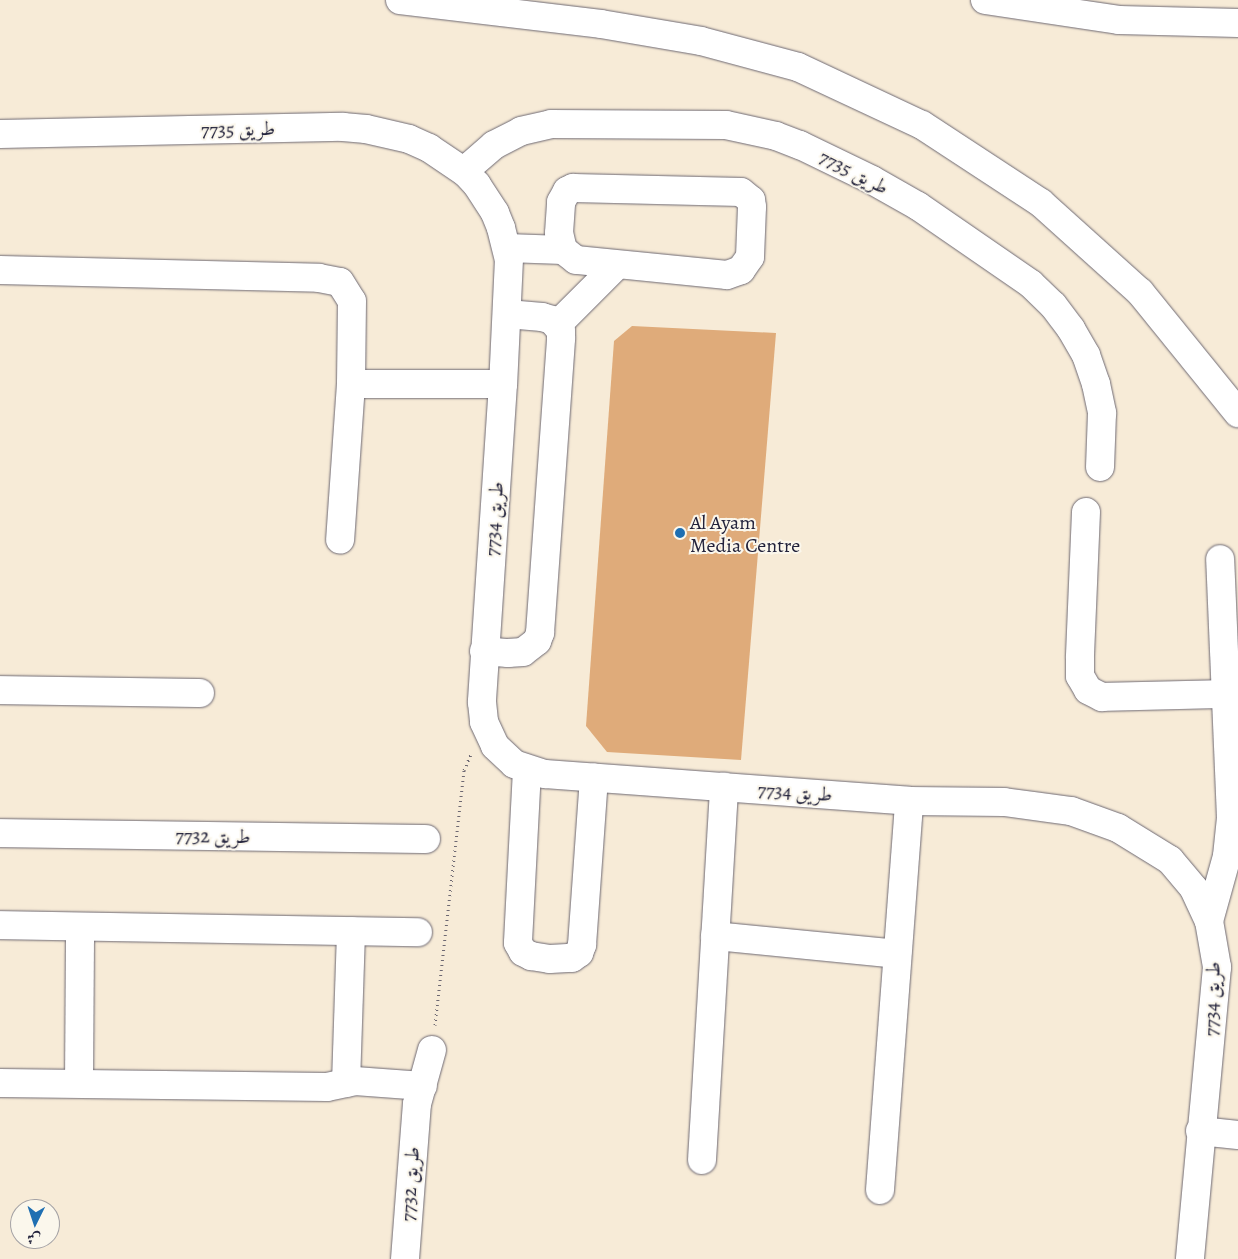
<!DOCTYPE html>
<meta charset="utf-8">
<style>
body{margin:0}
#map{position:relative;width:1238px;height:1259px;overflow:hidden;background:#f7ebd7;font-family:Alegreya,Amiri,serif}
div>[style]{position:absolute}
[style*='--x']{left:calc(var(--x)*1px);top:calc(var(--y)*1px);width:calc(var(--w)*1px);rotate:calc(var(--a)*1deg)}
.building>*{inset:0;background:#dfab7a}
.path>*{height:3px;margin-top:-1.5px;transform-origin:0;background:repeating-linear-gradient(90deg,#6d6872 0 1px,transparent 0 5px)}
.roads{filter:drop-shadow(0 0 1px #6d6872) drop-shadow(0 0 1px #6d6872)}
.minor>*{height:28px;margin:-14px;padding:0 14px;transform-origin:14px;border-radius:14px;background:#fff}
.highway>*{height:28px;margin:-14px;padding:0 14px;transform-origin:14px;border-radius:14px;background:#fff}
.dots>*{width:14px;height:14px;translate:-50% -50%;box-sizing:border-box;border:2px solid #fbf7ec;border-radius:50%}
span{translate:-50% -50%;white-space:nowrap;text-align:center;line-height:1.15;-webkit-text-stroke:4px #fbf7ec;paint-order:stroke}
.street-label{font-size:20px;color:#22223b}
.poi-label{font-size:20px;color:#22223b}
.left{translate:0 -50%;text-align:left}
.north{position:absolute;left:10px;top:1199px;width:50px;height:50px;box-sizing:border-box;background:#fbf7ec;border:1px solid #a4a2a5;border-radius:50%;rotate:184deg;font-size:14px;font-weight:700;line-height:20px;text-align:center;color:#22223b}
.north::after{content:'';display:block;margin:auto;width:18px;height:22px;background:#1f6fb2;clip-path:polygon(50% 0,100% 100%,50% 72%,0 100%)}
</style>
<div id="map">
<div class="building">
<div style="clip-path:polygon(632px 326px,776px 333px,741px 760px,607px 752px,586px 726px,614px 341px)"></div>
</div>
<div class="path">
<div style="--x:435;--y:1025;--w:257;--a:-83.5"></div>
<div style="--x:464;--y:770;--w:17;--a:-66"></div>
</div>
<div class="roads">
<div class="minor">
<div style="--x:0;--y:134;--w:343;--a:-1.2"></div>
<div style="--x:343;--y:127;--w:23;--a:5"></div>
<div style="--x:366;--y:129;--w:44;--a:13.1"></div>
<div style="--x:409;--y:139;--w:22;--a:24"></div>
<div style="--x:429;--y:148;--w:45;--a:34"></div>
<div style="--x:466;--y:173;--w:16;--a:47"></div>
<div style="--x:477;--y:185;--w:33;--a:57"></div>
<div style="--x:495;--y:213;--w:16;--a:68"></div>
<div style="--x:501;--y:228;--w:32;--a:76"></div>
<div style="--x:509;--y:259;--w:125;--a:92.7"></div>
<div style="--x:503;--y:384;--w:319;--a:93.8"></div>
<div style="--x:482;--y:702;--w:20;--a:84"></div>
<div style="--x:484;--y:722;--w:26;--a:65"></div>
<div style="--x:495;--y:746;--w:26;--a:43"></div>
<div style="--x:514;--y:764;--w:33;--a:18"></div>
<div style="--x:545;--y:774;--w:365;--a:4.2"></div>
<div style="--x:909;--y:801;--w:95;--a:0.6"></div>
<div style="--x:1004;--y:802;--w:68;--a:7.7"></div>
<div style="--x:1071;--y:811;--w:50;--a:19.9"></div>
<div style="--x:1118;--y:828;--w:61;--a:31.6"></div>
<div style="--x:1170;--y:860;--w:38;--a:50"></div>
<div style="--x:1194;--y:889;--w:35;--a:65"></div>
<div style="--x:1209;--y:921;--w:47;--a:80.1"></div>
<div style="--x:1217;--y:967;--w:293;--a:95.3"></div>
<div style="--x:466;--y:173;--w:9;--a:-58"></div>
<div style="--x:471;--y:165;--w:30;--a:-41"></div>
<div style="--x:494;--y:145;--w:30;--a:-27"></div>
<div style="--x:521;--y:131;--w:31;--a:-13"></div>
<div style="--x:551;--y:124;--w:175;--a:0.3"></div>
<div style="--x:726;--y:125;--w:51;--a:12.4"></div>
<div style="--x:776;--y:136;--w:26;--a:21"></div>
<div style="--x:800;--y:145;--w:80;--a:25.9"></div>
<div style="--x:872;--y:180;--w:53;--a:29.5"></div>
<div style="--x:918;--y:206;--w:137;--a:34.6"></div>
<div style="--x:1031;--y:284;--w:30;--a:44"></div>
<div style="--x:1053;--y:305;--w:30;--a:53"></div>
<div style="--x:1071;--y:329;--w:30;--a:60"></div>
<div style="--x:1086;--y:355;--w:31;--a:71"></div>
<div style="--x:1096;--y:384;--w:30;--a:78"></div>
<div style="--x:1102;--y:413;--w:54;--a:92.1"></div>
<div style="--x:573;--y:188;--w:168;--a:1.4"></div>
<div style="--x:741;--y:192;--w:13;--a:39"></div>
<div style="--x:751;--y:200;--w:7;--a:82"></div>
<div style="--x:752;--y:207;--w:50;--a:92.3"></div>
<div style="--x:750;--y:257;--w:16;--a:125"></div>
<div style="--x:741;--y:270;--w:15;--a:160"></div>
<div style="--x:727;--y:275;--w:152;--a:-174.3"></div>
<div style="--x:576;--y:260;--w:16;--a:-142"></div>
<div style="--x:563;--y:250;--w:17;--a:-103"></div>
<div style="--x:559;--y:233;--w:31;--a:-86"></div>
<div style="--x:561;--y:202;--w:13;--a:-61"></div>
<div style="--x:567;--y:191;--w:7;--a:-27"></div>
<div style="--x:507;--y:248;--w:56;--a:2"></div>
<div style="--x:0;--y:270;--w:319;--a:1.4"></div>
<div style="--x:319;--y:278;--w:21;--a:11"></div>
<div style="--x:340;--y:282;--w:22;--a:58"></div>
<div style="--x:352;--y:301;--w:83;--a:90.7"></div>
<div style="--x:351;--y:384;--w:156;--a:94"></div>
<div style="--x:557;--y:325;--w:85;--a:-45"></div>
<div style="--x:351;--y:384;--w:152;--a:0"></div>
<div style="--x:1086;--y:512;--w:146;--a:92.4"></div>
<div style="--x:1080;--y:658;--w:18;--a:90"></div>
<div style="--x:1080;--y:676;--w:16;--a:60"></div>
<div style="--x:1088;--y:690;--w:16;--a:27"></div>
<div style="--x:1102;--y:697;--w:124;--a:-1.4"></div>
<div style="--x:484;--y:651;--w:24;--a:5"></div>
<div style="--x:508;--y:653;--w:15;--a:-4"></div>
<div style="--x:523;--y:652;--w:18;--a:-38"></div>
<div style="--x:537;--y:641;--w:9;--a:-69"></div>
<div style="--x:540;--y:633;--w:296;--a:-85.9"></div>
<div style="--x:561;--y:338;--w:7;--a:-90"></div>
<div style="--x:561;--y:331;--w:14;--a:-129"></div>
<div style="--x:552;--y:320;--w:10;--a:-163"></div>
<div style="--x:542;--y:317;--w:35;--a:-175"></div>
<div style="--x:0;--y:690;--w:200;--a:0.9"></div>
<div style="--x:527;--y:770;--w:173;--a:93"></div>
<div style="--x:518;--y:943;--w:10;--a:61"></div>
<div style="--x:523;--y:952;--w:9;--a:27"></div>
<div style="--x:531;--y:956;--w:19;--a:9"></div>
<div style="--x:550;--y:959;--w:22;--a:-3"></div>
<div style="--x:572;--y:958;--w:9;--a:-36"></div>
<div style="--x:579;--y:953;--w:9;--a:-69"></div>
<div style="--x:582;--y:945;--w:168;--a:-85.9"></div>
<div style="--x:0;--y:833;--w:426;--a:0.8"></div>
<div style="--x:1209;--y:921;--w:67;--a:-74.5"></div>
<div style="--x:1227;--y:856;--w:38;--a:-84"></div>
<div style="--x:1231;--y:818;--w:259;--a:-92.4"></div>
<div style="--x:0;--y:925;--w:418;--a:1"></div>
<div style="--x:715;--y:936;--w:183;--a:5.6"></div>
<div style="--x:0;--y:1083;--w:327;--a:0.7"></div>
<div style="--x:327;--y:1087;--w:29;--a:-12"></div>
<div style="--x:355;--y:1081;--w:68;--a:4.2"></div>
<div style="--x:79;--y:1083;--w:156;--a:-89.6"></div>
<div style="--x:346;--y:1083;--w:152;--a:-88.1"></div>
<div style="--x:1200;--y:1131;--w:38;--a:6"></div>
<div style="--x:702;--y:1160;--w:374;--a:-86.6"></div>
<div style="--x:880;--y:1190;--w:390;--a:-85.7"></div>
<div style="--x:405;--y:1259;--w:155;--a:-85.6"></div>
<div style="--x:417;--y:1104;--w:56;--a:-74.5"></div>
</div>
<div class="highway">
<div style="--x:400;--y:0;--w:202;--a:6.8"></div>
<div style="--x:601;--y:24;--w:101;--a:9.6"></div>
<div style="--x:701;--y:41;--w:100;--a:15"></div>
<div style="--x:798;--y:67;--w:137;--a:25.1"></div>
<div style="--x:922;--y:125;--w:142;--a:33.2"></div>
<div style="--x:1041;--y:203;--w:133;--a:42"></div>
<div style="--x:1140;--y:292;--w:156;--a:51"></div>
<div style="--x:985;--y:0;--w:135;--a:8.5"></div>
<div style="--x:1119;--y:20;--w:119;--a:1.4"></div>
</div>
</div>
<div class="dots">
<div style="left:680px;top:533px;background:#1f6fb2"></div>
</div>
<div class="street-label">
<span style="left:238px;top:129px;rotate:-1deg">طريق 7735</span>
<span style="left:854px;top:172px;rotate:27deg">طريق 7735</span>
<span style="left:494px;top:519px;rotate:-86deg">طريق 7734</span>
<span style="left:795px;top:792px;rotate:4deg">طريق 7734</span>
<span style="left:213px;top:836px;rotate:1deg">طريق 7732</span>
<span style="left:1212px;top:999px;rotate:-88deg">طريق 7734</span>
<span style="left:410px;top:1184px;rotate:-86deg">طريق 7732</span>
</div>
<div class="poi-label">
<span class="left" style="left:690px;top:534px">Al Ayam<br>Media Centre</span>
</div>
<div class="north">ش</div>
</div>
